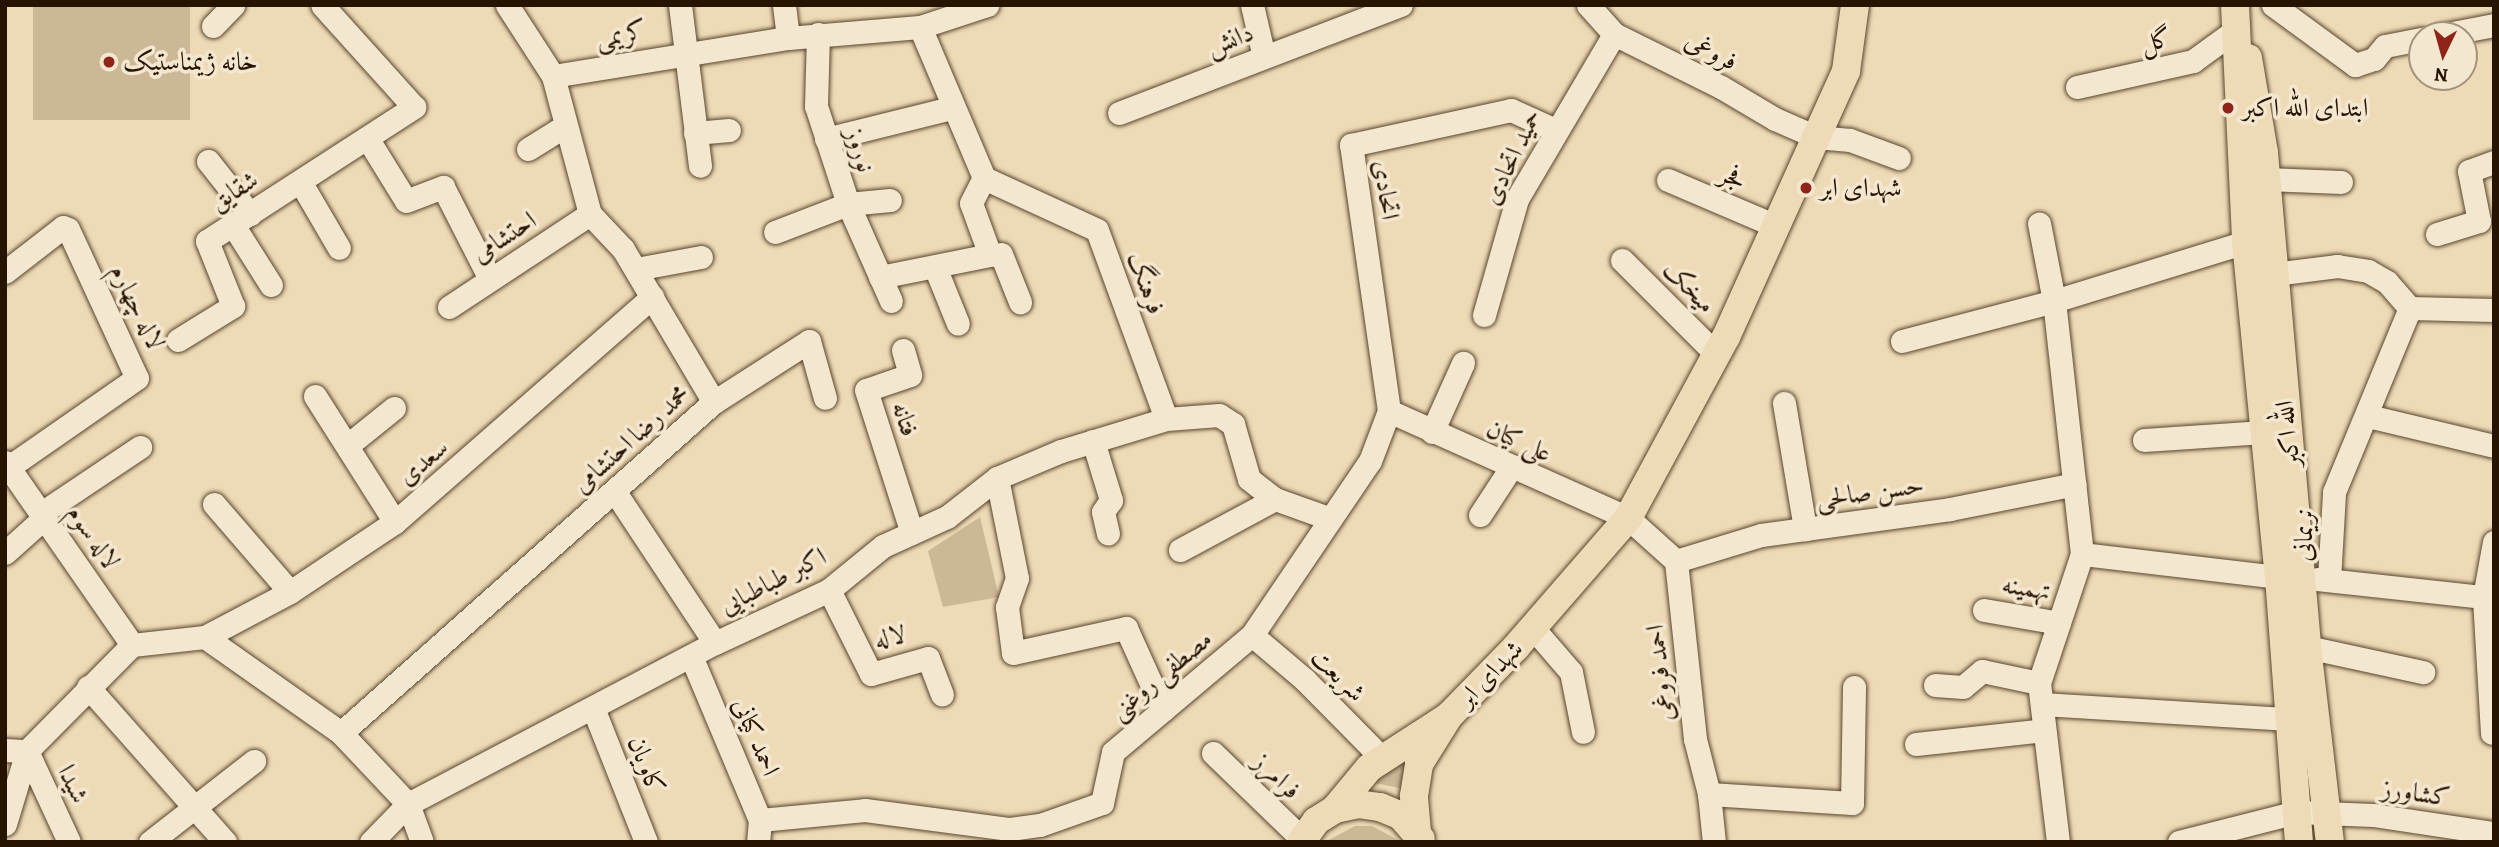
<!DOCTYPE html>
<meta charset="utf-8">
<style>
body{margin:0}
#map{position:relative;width:2499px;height:847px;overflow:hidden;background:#eedab6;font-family:Alegreya,Amiri,serif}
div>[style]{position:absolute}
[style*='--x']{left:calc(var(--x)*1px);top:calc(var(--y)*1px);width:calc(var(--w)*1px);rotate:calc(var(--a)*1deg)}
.green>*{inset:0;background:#ccb897;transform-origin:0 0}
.roads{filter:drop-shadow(0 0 2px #58462e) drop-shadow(0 0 2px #58462e)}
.minor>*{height:23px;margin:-11.5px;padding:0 11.5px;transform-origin:11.5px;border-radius:11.5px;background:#f4e7d0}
.major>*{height:28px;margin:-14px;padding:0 14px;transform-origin:14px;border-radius:14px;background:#eedab6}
.dots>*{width:19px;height:19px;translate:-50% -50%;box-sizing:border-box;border:4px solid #f4e7d0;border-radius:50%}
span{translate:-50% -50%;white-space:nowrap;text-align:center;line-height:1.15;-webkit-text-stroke:7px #f4e7d0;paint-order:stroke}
.street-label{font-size:26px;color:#261400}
.poi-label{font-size:26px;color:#261400}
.left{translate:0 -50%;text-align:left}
.frame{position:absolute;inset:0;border:7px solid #261400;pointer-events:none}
.north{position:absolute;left:2408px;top:21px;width:70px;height:70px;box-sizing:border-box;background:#f4e7d0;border:2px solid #a2937d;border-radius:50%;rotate:185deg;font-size:19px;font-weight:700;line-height:28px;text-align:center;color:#261400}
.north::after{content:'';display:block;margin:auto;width:24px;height:32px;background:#8f2418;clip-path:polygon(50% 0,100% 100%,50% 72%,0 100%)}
</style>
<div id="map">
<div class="green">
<div style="left:33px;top:5px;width:157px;height:115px"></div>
<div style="clip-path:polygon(980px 517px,999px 597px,943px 607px,928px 551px)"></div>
<div style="clip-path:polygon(1423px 736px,1409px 790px,1370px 782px)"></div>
<div style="clip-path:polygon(1355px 826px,1372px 826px,1402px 842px,1325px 842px)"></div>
</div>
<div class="roads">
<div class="minor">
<div style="--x:507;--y:5;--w:85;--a:57.1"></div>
<div style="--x:553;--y:76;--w:143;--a:75"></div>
<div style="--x:590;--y:214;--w:48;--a:46.7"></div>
<div style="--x:623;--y:249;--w:178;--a:59.3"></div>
<div style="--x:680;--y:5;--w:162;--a:82.9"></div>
<div style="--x:784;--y:5;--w:33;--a:83"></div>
<div style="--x:1252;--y:5;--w:53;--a:77"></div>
<div style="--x:1588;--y:5;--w:39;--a:48"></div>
<div style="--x:1614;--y:34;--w:119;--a:26.4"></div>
<div style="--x:1721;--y:87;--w:63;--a:30.7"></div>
<div style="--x:1775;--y:119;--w:45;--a:23.7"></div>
<div style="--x:1816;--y:137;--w:34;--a:5"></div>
<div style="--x:1850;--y:140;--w:52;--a:20.2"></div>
<div style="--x:2273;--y:5;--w:102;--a:36.2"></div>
<div style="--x:2355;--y:65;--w:20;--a:-18"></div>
<div style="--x:2374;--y:59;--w:17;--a:-50"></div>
<div style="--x:2385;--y:46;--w:38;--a:-11"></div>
<div style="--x:213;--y:26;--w:29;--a:-46"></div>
<div style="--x:920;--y:27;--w:164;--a:67"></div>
<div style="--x:984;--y:178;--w:124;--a:24.7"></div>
<div style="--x:1097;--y:230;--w:201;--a:69.9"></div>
<div style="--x:1166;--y:419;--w:53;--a:-4.3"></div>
<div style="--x:1219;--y:415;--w:17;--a:33"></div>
<div style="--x:1233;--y:424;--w:57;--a:73.8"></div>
<div style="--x:1249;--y:479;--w:33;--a:38"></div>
<div style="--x:1275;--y:499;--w:59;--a:19.7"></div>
<div style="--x:818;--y:34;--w:72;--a:91.6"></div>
<div style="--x:816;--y:106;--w:103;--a:71.9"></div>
<div style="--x:848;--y:204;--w:106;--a:66.1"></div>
<div style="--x:2442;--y:35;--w:53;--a:-10.9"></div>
<div style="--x:553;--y:76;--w:238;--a:-9.2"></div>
<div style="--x:788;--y:38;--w:132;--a:-4.8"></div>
<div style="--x:920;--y:27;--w:71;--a:-18.2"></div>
<div style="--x:2077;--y:87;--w:119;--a:-12.6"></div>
<div style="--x:2193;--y:61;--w:54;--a:-36"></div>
<div style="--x:1119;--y:113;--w:302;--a:-21"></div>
<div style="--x:695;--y:133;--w:34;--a:-5"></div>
<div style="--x:826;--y:139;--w:129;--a:-13.9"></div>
<div style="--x:369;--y:141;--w:70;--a:58.3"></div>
<div style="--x:406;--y:201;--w:40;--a:-21"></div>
<div style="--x:443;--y:187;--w:103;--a:62.9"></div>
<div style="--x:528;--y:149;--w:44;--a:-31.9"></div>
<div style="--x:208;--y:161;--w:68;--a:51.6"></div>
<div style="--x:2266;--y:179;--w:75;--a:2.3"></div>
<div style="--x:1668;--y:180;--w:117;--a:23.1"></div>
<div style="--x:301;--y:183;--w:75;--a:59.7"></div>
<div style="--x:233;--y:225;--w:71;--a:57.7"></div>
<div style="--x:775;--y:232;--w:78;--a:-21"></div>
<div style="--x:848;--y:204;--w:42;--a:-5.4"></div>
<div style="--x:2437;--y:234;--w:44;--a:-17.2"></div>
<div style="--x:2479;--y:221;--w:51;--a:-101.3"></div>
<div style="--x:2469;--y:171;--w:27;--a:-20"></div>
<div style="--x:1001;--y:254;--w:52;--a:68.4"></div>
<div style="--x:1622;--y:260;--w:133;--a:45"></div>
<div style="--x:935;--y:267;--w:61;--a:68"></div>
<div style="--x:636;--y:269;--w:66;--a:-10.5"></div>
<div style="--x:5;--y:272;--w:73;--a:-37.8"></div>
<div style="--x:63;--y:227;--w:5;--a:22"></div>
<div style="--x:68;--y:229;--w:164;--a:65.2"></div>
<div style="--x:137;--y:378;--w:156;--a:145.2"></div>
<div style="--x:2274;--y:274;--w:64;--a:-7.2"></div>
<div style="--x:2337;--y:266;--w:31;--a:9"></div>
<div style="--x:2368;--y:271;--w:22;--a:30"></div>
<div style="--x:2387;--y:282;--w:35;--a:49"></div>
<div style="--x:2410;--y:308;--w:84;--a:1.4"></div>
<div style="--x:880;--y:277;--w:112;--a:-11.3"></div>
<div style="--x:990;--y:255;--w:55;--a:-110.1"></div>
<div style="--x:971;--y:203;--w:28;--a:-63"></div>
<div style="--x:449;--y:307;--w:169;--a:-33.4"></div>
<div style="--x:1484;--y:315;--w:121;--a:-74.1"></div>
<div style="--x:1517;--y:199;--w:191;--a:-59.5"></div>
<div style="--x:178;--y:340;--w:65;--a:-31.7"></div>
<div style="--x:233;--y:306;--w:70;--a:-111.8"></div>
<div style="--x:207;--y:241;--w:247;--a:-32.9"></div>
<div style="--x:414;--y:107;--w:137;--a:-132"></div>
<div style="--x:1902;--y:341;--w:157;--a:-14.7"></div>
<div style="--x:2054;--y:301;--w:79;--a:-100.9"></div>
<div style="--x:903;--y:350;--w:26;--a:74"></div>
<div style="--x:910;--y:375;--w:46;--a:161.2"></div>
<div style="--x:866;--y:390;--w:150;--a:72.2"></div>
<div style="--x:315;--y:396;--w:149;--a:57.6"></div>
<div style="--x:1784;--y:403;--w:128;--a:80.5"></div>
<div style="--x:1389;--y:411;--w:262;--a:24.1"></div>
<div style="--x:1628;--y:518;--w:64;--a:41.9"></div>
<div style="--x:1676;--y:561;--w:179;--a:83.9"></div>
<div style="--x:1695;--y:739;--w:57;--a:75.7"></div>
<div style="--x:1709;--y:794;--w:48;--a:84.1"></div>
<div style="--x:2368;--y:416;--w:130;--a:13.4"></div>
<div style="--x:1432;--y:432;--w:76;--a:-65.8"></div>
<div style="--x:2144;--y:440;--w:120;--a:-3.8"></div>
<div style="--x:1093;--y:441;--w:62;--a:73"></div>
<div style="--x:1111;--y:500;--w:14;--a:124"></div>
<div style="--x:1103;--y:512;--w:22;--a:77"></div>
<div style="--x:348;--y:445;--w:59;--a:-38.8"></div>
<div style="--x:5;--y:462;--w:223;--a:55.2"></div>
<div style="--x:997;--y:478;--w:102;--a:78.7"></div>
<div style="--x:1017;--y:578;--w:31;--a:109"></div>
<div style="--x:1007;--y:607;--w:46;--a:82.6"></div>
<div style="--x:1013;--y:653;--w:116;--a:-12.5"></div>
<div style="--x:1126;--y:628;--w:90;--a:65.7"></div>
<div style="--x:615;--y:492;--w:181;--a:56.5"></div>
<div style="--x:214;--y:504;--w:116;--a:49.2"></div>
<div style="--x:43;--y:512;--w:117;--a:-33.8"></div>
<div style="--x:1480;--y:515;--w:55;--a:-56.9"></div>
<div style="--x:1180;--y:550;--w:108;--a:-28.2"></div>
<div style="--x:5;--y:553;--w:54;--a:-42"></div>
<div style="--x:2082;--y:554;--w:198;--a:6.7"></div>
<div style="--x:1676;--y:561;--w:89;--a:-17"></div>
<div style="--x:1761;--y:535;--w:191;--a:-7.8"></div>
<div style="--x:1950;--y:509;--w:127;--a:-11.3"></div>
<div style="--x:2317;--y:579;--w:168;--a:6.2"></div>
<div style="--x:2329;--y:580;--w:88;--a:-86.7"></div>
<div style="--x:2334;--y:492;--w:199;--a:-67.6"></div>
<div style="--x:829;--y:590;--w:94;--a:63.4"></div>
<div style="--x:871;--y:674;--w:59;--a:-15.7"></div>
<div style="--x:928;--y:658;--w:39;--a:69"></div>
<div style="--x:1984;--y:610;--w:76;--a:9.8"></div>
<div style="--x:1533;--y:628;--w:58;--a:49.2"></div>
<div style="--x:1571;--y:672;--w:61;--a:78.7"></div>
<div style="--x:1252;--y:635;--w:70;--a:40.3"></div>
<div style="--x:1305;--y:680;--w:110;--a:45.4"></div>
<div style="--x:205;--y:637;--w:96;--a:-27.9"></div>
<div style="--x:290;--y:592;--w:126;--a:-33.7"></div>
<div style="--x:395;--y:522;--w:342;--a:-41.2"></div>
<div style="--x:2307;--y:647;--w:119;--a:12.2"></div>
<div style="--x:691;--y:656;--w:178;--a:67.2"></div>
<div style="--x:760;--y:820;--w:22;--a:95"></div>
<div style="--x:1935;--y:685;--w:28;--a:4"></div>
<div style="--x:1963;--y:687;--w:25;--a:-40"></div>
<div style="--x:1982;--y:671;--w:58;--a:11.9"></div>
<div style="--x:88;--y:687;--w:207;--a:48.5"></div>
<div style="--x:2042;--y:704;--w:248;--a:3.5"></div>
<div style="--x:593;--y:708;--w:144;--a:68.4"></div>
<div style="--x:341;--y:733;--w:499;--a:-41.6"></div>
<div style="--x:714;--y:402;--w:113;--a:-32.7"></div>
<div style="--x:809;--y:341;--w:59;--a:74.3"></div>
<div style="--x:2492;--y:733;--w:136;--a:-93.4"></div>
<div style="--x:2484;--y:597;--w:56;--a:-79.7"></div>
<div style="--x:1916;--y:744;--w:129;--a:-6.2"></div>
<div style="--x:5;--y:750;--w:22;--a:3"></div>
<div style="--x:27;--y:751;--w:149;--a:-45.3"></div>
<div style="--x:132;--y:645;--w:73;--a:-6.3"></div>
<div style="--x:205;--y:637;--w:166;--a:35.2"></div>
<div style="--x:341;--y:733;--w:98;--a:46.7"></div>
<div style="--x:408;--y:804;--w:40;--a:69.8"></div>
<div style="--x:27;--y:751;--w:100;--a:65.2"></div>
<div style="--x:1213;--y:753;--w:124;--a:44"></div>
<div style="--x:1709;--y:794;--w:143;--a:3.6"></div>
<div style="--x:1852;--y:803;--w:116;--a:-89"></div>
<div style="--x:760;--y:820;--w:105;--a:-5.4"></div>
<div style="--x:865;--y:810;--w:146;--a:7.5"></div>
<div style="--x:1010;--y:829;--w:30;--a:-8"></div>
<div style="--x:1040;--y:825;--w:66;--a:-19.5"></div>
<div style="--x:1102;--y:803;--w:52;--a:-77.8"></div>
<div style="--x:1113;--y:752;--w:182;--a:-40.1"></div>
<div style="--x:1252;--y:635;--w:210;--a:-55.9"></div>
<div style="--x:1370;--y:461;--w:53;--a:-69.2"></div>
<div style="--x:1389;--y:411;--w:269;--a:-98.1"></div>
<div style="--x:1351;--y:145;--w:164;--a:-12.3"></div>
<div style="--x:1511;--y:110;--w:48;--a:24.4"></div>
<div style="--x:5;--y:824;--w:76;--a:-73.2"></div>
<div style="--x:150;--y:842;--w:132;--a:-37.9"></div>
<div style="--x:371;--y:842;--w:53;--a:-45.8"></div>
<div style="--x:408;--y:804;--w:347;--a:-27.7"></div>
<div style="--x:715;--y:643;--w:126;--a:-24.9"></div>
<div style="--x:829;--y:590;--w:70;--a:-39.2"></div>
<div style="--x:883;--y:546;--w:70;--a:-24.4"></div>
<div style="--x:947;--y:517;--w:63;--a:-38"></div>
<div style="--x:997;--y:478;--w:69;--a:-22.9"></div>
<div style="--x:1061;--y:451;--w:110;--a:-16.9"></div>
<div style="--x:2058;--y:842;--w:160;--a:-96.8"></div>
<div style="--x:2039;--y:683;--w:136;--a:-71.6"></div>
<div style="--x:2082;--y:554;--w:255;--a:-96.3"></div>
<div style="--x:2054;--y:301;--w:201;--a:-17.1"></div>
<div style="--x:2179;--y:842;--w:122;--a:-14.3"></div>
<div style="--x:2297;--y:812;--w:76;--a:2.3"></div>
<div style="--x:2373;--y:815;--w:122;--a:8.5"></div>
</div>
<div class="major">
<div style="--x:2235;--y:5;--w:237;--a:87.3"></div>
<div style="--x:2246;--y:242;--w:337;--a:84.4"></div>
<div style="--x:2279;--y:577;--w:266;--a:85.7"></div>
<div style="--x:2248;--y:58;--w:96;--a:80.4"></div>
<div style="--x:2264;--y:153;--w:496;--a:85"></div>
<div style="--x:2307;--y:647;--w:196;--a:83.3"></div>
<div style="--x:1335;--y:809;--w:53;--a:-50.3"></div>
<div style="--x:1369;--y:768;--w:92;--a:-33"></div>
<div style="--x:1417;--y:832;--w:36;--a:-95"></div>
<div style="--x:1414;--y:796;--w:32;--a:-81"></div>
<div style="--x:1419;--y:764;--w:57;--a:-58"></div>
<div style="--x:1449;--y:716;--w:96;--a:-45.8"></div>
<div style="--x:1516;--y:647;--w:171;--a:-49"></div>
<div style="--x:1628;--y:518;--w:206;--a:-61.6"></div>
<div style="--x:1726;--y:337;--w:292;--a:-65.7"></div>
<div style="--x:1846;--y:71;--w:67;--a:-82.2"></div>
<div style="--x:1301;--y:842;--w:26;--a:-54"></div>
<div style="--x:1316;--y:821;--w:22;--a:-32"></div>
<div style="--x:1335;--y:809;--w:24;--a:-12"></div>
<div style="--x:1358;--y:804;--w:22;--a:8"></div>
<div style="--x:1380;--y:807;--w:23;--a:23"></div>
<div style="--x:1401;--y:816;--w:30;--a:49"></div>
</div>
</div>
<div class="dots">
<div style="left:109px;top:62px;background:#8f2418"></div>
<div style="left:2228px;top:108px;background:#8f2418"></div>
<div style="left:1806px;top:188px;background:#8f2418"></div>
</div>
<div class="street-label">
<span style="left:621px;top:35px;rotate:-10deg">کریمی</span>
<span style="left:1230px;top:40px;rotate:-21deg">دانش</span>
<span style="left:2156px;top:41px;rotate:-13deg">گل</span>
<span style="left:1711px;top:51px;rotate:27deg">فروغی</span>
<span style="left:860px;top:150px;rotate:72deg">نوروز</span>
<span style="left:1512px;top:157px;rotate:-64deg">حمید اتحادی</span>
<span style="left:1733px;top:177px;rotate:23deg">فجر</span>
<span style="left:1386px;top:190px;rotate:82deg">اتحادی</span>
<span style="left:234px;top:191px;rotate:-32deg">شقایق</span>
<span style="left:504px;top:237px;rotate:-33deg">احتشامی</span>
<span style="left:1146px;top:283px;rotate:70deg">فرهنگ</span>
<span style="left:1689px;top:287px;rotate:45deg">میخک</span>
<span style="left:137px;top:307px;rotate:64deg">لاله چهارم</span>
<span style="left:905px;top:419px;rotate:72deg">فتانه</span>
<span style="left:2288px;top:434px;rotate:-96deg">الله اکبر</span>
<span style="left:631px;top:439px;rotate:-42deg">محمد رضا احتشامی</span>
<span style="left:1519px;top:441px;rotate:24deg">علی کیان</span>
<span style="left:423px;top:462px;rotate:-40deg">سعدی</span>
<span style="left:1870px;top:492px;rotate:-8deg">حسن صالحی</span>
<span style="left:2304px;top:535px;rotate:-87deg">نریمانی</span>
<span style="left:93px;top:537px;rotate:56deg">لاله سوم</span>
<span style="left:773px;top:581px;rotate:-27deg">اکبر طباطبایی</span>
<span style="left:2026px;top:588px;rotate:10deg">تهمینه</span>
<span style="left:890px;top:637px;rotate:-9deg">لاله</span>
<span style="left:1660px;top:673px;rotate:-96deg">احمد فروغی</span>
<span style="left:1490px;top:674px;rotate:-46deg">شهدای ابر</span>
<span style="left:1161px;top:675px;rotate:-40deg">مصطفی روغنی</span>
<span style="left:1338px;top:675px;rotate:44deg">شریعت</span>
<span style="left:756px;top:737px;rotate:67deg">احمد کیانی</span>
<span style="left:646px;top:765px;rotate:69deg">کاویان</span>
<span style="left:1277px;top:776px;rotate:44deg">فرامرز</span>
<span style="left:73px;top:784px;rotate:65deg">شیدا</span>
<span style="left:2416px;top:793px;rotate:8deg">کشاورز</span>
</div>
<div class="poi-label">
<span class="left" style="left:123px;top:62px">خانه ژیمناستیک</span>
<span class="left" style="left:2242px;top:108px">ابتدای الله اکبر</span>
<span class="left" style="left:1820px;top:188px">شهدای ابر</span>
</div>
<div class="frame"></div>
<div class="north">N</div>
</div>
